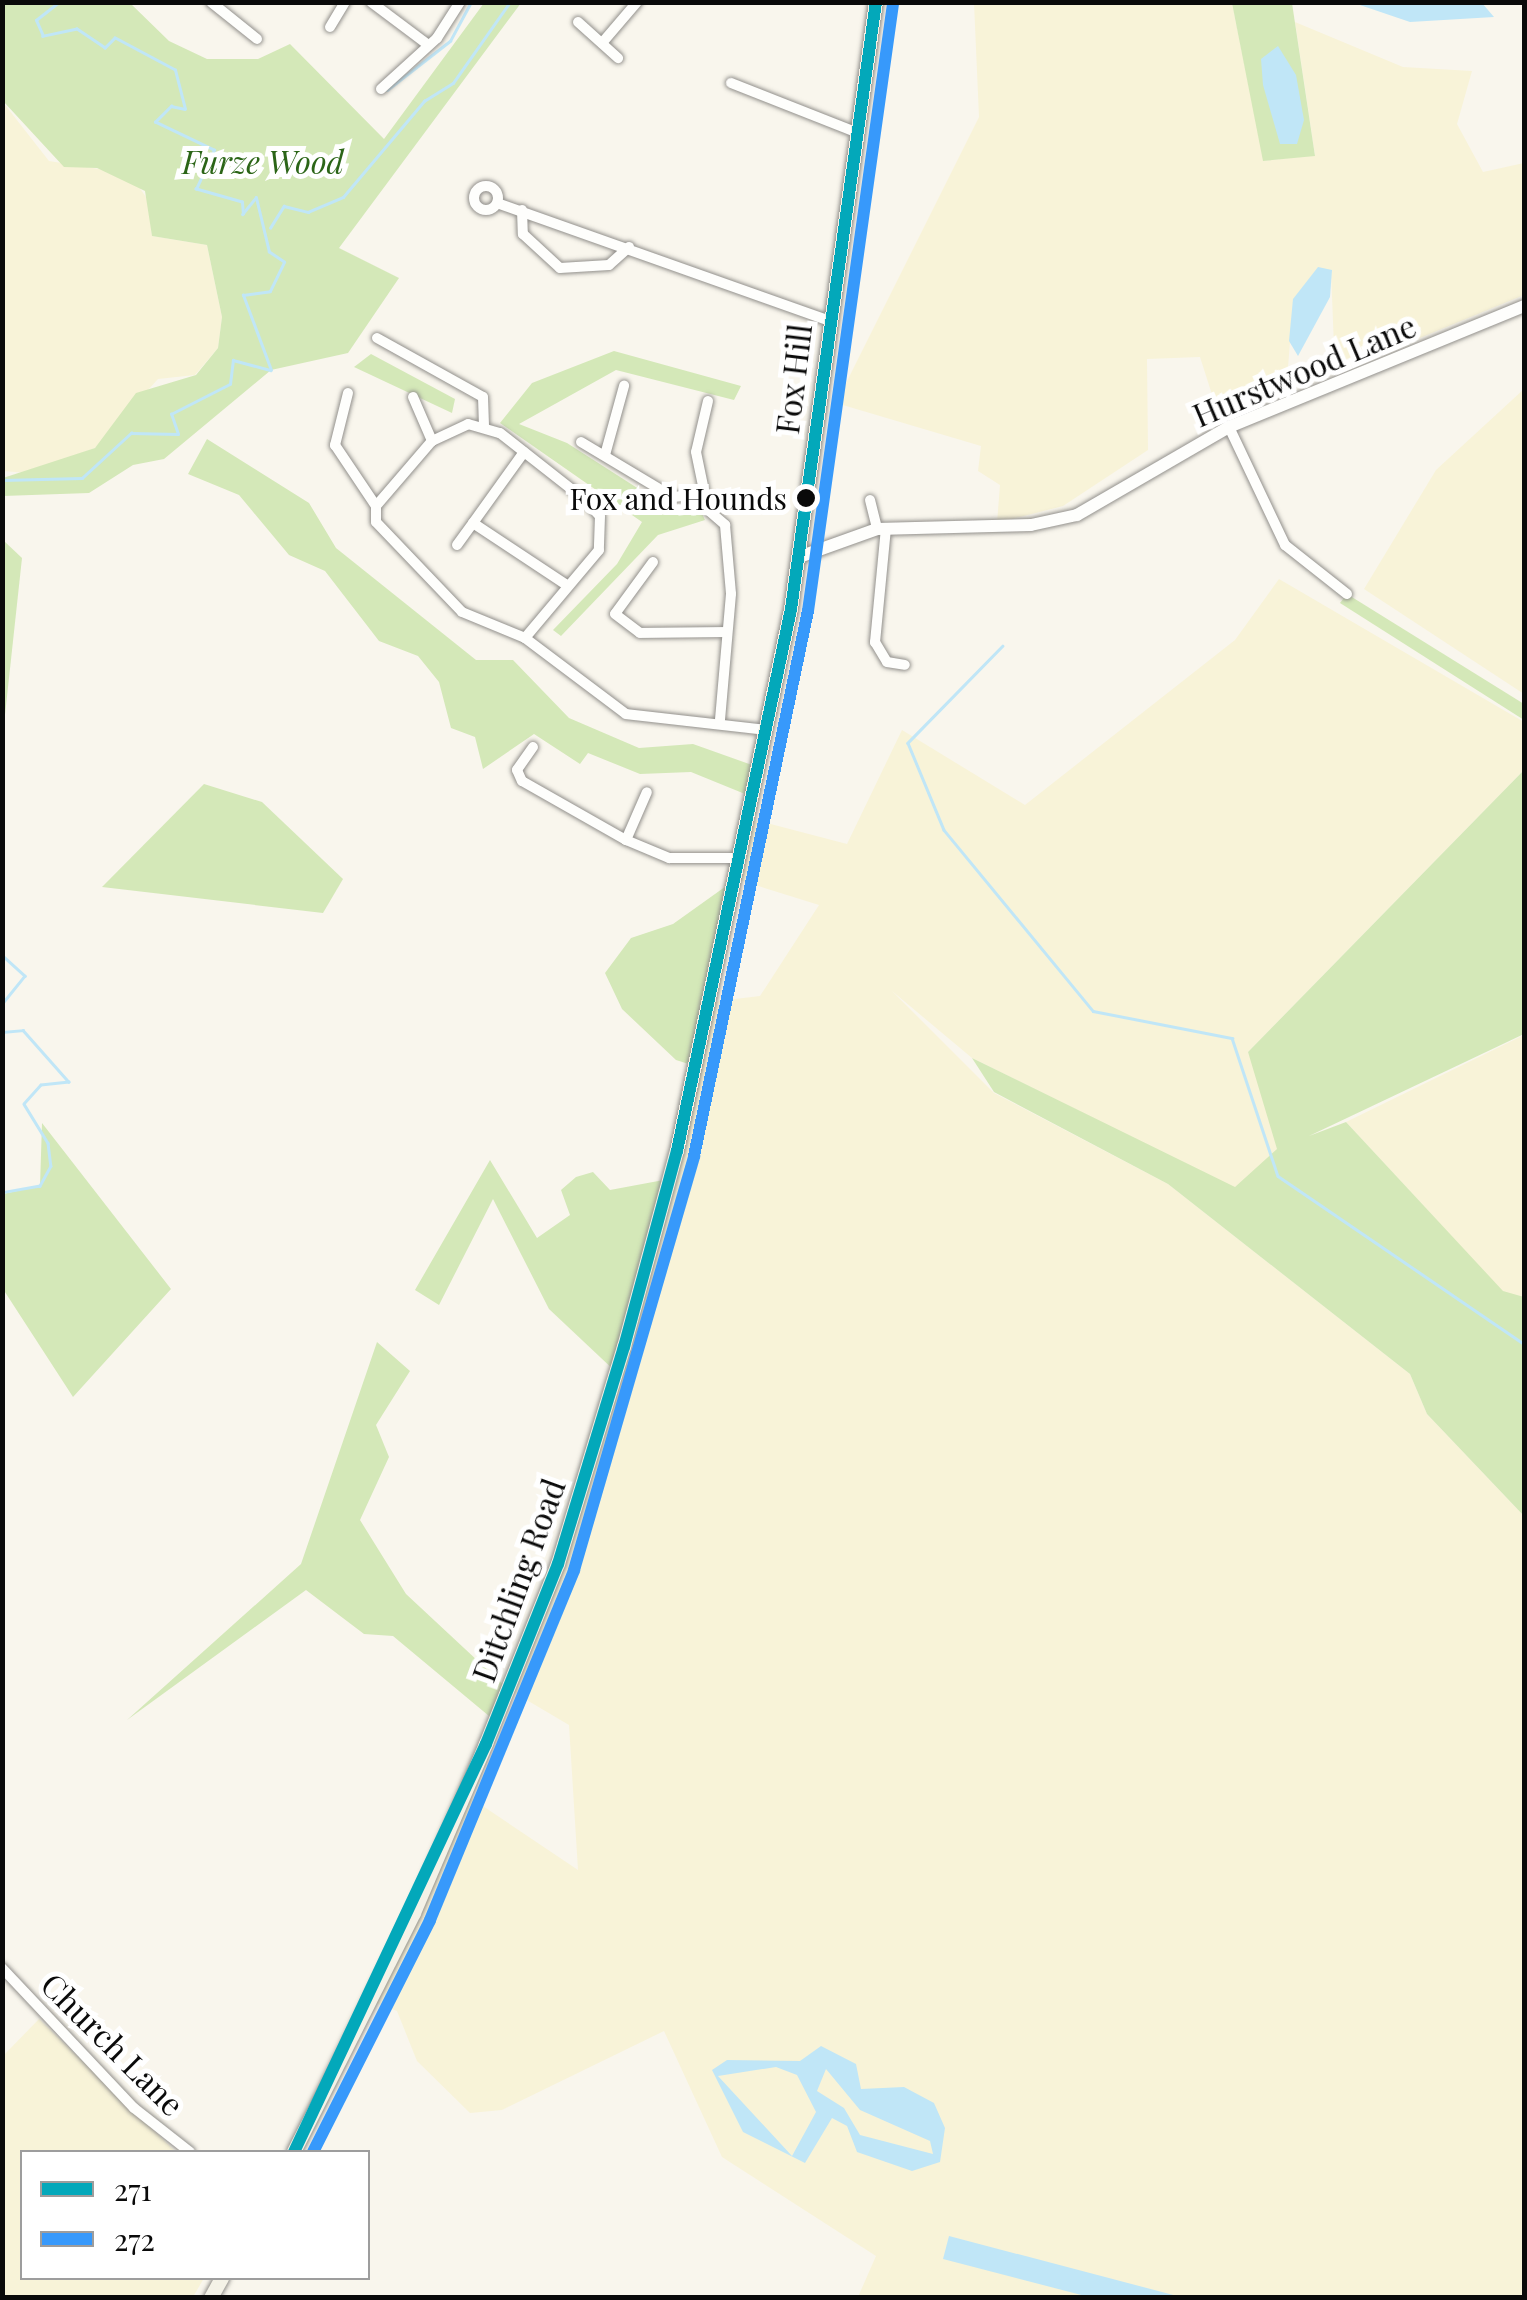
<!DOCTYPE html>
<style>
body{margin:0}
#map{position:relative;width:1527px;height:2300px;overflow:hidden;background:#f9f6ed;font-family:"Playfair Display",serif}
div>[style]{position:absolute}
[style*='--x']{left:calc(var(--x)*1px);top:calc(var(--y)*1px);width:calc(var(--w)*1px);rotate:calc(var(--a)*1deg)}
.farmland>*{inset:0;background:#f8f3d8}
.forest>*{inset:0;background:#d4e8b8}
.water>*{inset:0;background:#c0e6f7}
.stream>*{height:2.5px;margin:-1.25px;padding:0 1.25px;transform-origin:1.25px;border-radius:1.25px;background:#c0e6f7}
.roads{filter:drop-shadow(0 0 2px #92908c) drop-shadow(0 0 2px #92908c)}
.minor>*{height:10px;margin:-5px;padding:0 5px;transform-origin:5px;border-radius:5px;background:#fefefc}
.minor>.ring{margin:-5px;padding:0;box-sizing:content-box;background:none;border:10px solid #fefefc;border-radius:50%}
.tertiary>*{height:12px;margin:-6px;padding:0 6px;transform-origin:6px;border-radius:6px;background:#fefefc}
.secondary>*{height:14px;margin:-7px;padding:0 7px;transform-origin:7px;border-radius:7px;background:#f4f2e7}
.bus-1>*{height:12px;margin:-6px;padding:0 6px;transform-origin:6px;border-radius:6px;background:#03a8ba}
.bus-2>*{height:12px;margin:-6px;padding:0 6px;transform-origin:6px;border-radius:6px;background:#3799fb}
.dots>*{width:28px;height:28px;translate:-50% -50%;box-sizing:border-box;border:5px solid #fff;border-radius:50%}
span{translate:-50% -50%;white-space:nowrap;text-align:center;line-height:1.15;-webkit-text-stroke:10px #fff;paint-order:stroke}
.bus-label{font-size:30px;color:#0a0a0a}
.right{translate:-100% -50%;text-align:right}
.park-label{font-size:32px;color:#2b6517;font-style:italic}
.street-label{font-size:32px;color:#0a0a0a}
.frame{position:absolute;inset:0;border:5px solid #0a0a0a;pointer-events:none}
.legend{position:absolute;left:20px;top:2150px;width:350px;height:130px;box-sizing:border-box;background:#fff;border:2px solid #9d9d9d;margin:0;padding:12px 18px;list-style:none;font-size:30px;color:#0a0a0a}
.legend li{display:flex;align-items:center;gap:20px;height:50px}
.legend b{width:50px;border:2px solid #9d9d9d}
</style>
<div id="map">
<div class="farmland">
<div style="clip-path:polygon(974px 3px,1232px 3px,1264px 161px,1315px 155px,1295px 22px,1403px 67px,1472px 71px,1457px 124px,1483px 172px,1524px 163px,1524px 295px,1335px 373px,1331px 271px,1293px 304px,1287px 380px,1216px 407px,1200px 357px,1147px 359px,1148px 450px,1063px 506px,997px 523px,1000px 485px,978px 471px,981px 446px,836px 403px,979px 117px)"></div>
<div style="clip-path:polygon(2px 101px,49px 161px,130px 174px,148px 200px,152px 236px,207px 245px,222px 317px,218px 348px,195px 375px,158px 379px,95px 448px,28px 473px,3px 471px)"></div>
<div style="clip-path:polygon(1524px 389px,1524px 388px,1524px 694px,1364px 589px,1436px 470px)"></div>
<div style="clip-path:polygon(1279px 579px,1524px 722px,1524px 770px,1248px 1052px,1285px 1147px,1234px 1188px,972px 1058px,892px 991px,994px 1093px,1168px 1184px,1410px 1374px,1427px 1414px,1524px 1516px,1524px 2297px,858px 2297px,876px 2256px,722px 2157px,664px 2031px,502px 2110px,470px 2113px,417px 2061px,397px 2011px,371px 2001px,465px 1794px,578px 1870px,569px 1725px,508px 1689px,617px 1373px,710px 1002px,760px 996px,819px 905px,736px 879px,755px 820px,847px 844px,902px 730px,1025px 805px,1235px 640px)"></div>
<div style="clip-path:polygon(1524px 1035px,1524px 1297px,1503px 1292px,1346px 1122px)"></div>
<div style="clip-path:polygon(39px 2019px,176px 2152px,22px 2152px,22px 2278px,204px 2278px,193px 2297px,3px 2297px,3px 2056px)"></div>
</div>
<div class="forest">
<div style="clip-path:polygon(2px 3px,130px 3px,169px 41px,207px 59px,258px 59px,290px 44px,384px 139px,484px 3px,521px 3px,339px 248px,399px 278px,348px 353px,271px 370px,164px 459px,133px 465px,89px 493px,3px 496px,3px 478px,95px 448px,136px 393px,196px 375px,218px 348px,222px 317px,207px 245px,152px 236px,145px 191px,97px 168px,64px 167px,3px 101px)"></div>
<div style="clip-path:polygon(1232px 3px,1292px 3px,1315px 156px,1263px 161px)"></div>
<div style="clip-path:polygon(614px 351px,741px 386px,734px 400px,616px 370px,519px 424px,567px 443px,667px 507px,699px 507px,705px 520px,658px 535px,561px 636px,553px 630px,617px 564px,642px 522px,500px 423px,532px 383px)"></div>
<div style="clip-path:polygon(371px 354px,455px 399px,452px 413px,354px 367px)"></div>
<div style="clip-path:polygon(207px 439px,309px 503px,336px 548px,476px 660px,513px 660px,569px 718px,639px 748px,693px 744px,752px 765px,745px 794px,691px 772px,640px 774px,588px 753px,580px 764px,534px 734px,483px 769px,475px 737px,451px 728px,439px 682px,418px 656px,379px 641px,325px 571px,289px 555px,239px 495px,188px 474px)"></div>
<div style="clip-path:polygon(3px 540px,22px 558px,4px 724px,2px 723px)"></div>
<div style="clip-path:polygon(1347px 594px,1524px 704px,1524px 720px,1340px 603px)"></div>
<div style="clip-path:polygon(1524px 770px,1524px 1034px,1309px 1136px,1346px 1122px,1503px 1291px,1524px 1297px,1524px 1516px,1427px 1414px,1410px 1374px,1168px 1184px,994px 1092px,972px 1058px,1235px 1187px,1277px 1149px,1248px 1052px)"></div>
<div style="clip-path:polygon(204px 784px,262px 802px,343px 879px,323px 913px,102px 887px)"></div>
<div style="clip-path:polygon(736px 879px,695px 1066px,676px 1060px,622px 1009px,605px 973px,631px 938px,673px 924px)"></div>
<div style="clip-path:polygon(42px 1123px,171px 1289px,73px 1397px,3px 1289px,3px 1194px,40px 1186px)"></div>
<div style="clip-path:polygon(490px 1160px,537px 1238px,570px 1215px,561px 1190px,576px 1177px,593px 1172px,610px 1190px,669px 1179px,617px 1373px,549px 1309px,493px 1199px,439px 1305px,415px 1290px)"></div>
<div style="clip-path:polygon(377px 1342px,410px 1371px,376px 1425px,389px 1457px,360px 1520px,406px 1594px,508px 1689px,495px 1721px,393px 1636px,364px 1634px,306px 1590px,127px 1720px,301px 1564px)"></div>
</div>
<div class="water">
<div style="clip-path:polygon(1354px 3px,1482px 3px,1494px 17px,1410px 22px)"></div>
<div style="clip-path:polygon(1278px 46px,1296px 75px,1304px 120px,1297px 144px,1280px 144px,1263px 85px,1261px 59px)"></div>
<div style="clip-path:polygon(1318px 267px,1332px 270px,1330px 297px,1298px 356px,1289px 341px,1293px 299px)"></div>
<div style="clip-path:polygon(evenodd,821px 2046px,856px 2064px,861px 2089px,904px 2087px,934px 2103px,945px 2128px,940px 2162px,912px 2171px,857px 2152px,847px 2126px,832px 2118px,805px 2163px,743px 2132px,712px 2070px,727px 2060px,800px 2061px,821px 2046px,776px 2067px,797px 2075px,816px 2112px,792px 2156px,718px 2076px,776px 2067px,821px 2046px,826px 2069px,860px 2110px,930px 2141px,933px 2154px,860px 2135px,844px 2108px,817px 2091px,826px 2069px)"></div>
<div style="clip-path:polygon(949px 2236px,1181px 2297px,1089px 2297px,943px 2259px)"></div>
</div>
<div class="stream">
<div style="--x:387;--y:90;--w:80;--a:-37.9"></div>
<div style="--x:450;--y:41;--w:44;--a:-61.7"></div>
<div style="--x:270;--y:228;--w:26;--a:-58"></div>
<div style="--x:284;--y:206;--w:25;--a:14"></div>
<div style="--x:308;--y:212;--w:38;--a:-23"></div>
<div style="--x:343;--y:197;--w:126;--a:-49.8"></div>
<div style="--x:424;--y:101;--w:34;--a:-32"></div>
<div style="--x:453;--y:83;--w:99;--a:-54.9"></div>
<div style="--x:2;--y:480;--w:80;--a:-1.4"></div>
<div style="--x:82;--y:478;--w:67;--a:-42.6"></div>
<div style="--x:131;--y:433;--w:47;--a:1.2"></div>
<div style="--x:178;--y:434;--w:21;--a:-109"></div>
<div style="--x:171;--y:414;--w:66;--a:-27"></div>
<div style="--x:230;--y:384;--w:24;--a:-83"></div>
<div style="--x:233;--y:360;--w:39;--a:15"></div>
<div style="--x:271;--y:370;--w:80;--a:-110.5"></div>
<div style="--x:243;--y:295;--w:27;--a:-8"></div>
<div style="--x:270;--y:291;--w:32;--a:-64"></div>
<div style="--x:284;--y:262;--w:18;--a:-146"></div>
<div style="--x:269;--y:252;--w:56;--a:-103.5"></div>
<div style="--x:256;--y:198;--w:21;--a:129"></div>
<div style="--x:243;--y:214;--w:12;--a:-95"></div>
<div style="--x:242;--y:202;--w:48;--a:-164.2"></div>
<div style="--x:196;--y:189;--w:43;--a:-65.2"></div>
<div style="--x:214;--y:150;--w:65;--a:-154.6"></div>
<div style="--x:155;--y:122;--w:23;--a:-45"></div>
<div style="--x:171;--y:106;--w:14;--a:12"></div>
<div style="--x:185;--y:109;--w:40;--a:-104.4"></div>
<div style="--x:175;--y:70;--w:68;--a:-151.9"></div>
<div style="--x:115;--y:38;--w:14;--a:135"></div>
<div style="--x:105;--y:48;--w:34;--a:-146"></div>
<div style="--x:77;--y:29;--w:35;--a:168"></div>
<div style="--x:43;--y:36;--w:17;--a:-114"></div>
<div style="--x:36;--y:20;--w:29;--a:-38"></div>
<div style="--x:1003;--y:646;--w:136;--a:134.4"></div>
<div style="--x:908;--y:743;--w:94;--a:67.5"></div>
<div style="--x:944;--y:830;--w:234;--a:50.5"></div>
<div style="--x:1093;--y:1011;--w:142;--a:11"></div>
<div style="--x:1232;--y:1038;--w:145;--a:71.6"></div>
<div style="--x:1278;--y:1176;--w:298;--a:34.3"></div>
<div style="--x:2;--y:955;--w:31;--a:42"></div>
<div style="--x:25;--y:976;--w:36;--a:129"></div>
<div style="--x:2;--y:1032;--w:21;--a:-5"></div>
<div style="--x:23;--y:1030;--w:69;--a:48.5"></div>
<div style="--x:69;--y:1082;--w:28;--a:174"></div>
<div style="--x:41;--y:1085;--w:25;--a:132"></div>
<div style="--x:24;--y:1104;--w:46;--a:58.4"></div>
<div style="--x:48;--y:1143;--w:23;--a:83"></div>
<div style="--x:51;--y:1166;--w:23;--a:119"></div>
<div style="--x:40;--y:1186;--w:39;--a:170"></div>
</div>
<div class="roads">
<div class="minor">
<div style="--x:211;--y:2;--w:59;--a:38.8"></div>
<div style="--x:371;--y:2;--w:70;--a:36.9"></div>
<div style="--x:578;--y:22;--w:54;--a:42"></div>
<div style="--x:330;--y:27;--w:29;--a:-59"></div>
<div style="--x:602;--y:43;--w:54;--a:-49.5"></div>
<div style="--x:731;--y:83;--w:136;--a:21.5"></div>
<div style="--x:381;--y:89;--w:76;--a:-42.3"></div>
<div style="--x:437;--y:38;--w:43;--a:-57.4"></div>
<div class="ring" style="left:474px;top:186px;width:14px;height:14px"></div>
<div style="--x:497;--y:203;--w:351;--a:19.5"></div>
<div style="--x:522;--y:210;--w:24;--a:88"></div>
<div style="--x:523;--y:234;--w:50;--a:42.6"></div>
<div style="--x:560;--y:268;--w:49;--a:-3.5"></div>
<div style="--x:609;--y:265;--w:27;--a:-42"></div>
<div style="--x:377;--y:338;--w:121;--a:29.1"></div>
<div style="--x:483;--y:397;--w:28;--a:88"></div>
<div style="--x:348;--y:393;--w:54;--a:104"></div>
<div style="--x:335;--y:445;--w:73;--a:56.1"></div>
<div style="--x:376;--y:506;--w:16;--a:90"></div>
<div style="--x:376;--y:522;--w:124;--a:46.3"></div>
<div style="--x:462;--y:612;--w:68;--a:22.4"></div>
<div style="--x:525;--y:638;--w:126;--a:37"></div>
<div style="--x:626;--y:714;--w:141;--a:6.5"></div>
<div style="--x:413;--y:397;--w:48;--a:66.6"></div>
<div style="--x:708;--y:401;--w:52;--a:103.2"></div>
<div style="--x:696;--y:452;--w:59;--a:78.3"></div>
<div style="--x:708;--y:510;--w:23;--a:41"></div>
<div style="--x:725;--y:525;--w:69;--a:85"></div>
<div style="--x:731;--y:594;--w:126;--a:95"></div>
<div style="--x:1229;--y:427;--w:131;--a:64.6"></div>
<div style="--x:1285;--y:545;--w:79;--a:38.3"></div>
<div style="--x:581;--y:442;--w:107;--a:30.9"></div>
<div style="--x:673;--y:497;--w:29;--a:-6"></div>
<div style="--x:524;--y:452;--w:87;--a:125.7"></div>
<div style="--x:473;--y:523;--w:110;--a:33.5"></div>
<div style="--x:605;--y:455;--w:72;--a:-74.6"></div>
<div style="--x:870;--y:500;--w:30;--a:76"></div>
<div style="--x:376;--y:506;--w:86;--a:-49.3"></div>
<div style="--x:432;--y:441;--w:40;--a:-25"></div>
<div style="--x:468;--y:424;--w:33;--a:16"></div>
<div style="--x:500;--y:433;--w:107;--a:38.2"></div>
<div style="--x:584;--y:499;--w:23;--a:47"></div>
<div style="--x:600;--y:516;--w:34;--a:92"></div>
<div style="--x:599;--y:550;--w:115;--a:130.1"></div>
<div style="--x:886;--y:528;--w:115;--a:95.5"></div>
<div style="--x:875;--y:642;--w:23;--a:59"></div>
<div style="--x:887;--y:662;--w:18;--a:9"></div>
<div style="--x:457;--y:545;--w:27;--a:-54"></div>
<div style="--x:653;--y:562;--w:64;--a:126.2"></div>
<div style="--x:615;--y:614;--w:31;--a:37"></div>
<div style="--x:640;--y:633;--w:83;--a:-0.7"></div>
<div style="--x:533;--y:747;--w:28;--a:125"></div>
<div style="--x:517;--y:770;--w:12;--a:66"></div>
<div style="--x:522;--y:781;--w:120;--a:29.6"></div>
<div style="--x:626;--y:840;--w:47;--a:22.7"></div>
<div style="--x:669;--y:858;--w:71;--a:0"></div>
<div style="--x:626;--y:840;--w:52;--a:-66.4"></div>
<div style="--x:2;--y:1968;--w:192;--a:46.7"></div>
<div style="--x:134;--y:2108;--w:71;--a:38.2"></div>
</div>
<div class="tertiary">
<div style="--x:799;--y:557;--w:83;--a:-19.7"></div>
<div style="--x:877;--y:529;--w:154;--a:-1.5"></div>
<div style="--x:1031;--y:525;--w:47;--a:-12.3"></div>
<div style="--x:1077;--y:515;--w:176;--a:-30.1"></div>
<div style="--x:1229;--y:427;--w:319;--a:-22.3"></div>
</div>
<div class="secondary">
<div style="--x:294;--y:2152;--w:267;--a:-63.3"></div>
<div style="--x:414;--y:1913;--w:184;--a:-66.9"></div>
<div style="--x:486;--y:1744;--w:194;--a:-68.2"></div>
<div style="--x:558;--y:1564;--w:227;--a:-73.1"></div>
<div style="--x:624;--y:1347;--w:203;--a:-74.9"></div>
<div style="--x:677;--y:1151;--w:554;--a:-78.12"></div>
<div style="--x:791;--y:609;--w:613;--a:-82.03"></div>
<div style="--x:211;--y:2298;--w:23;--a:-61"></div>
</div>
</div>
<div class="bus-1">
<div style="--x:294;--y:2152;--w:451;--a:-64.8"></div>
<div style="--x:486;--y:1744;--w:194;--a:-68.2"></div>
<div style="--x:558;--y:1564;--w:227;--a:-73.1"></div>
<div style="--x:624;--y:1347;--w:203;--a:-74.9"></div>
<div style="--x:677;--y:1151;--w:554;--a:-78.12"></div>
<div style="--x:791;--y:609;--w:613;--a:-82.03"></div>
</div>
<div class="bus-2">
<div style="--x:313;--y:2152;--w:260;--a:-63.2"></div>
<div style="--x:430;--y:1920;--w:378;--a:-67.6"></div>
<div style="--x:574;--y:1570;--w:431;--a:-73.8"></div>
<div style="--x:694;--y:1156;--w:557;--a:-78.19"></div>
<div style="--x:808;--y:611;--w:613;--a:-82.03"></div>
</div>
<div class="dots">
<div style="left:806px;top:498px;background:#0a0a0a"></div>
</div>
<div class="bus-label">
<span class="right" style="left:787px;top:498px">Fox and Hounds</span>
</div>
<div class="park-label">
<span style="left:263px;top:161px">Furze Wood</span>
</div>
<div class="street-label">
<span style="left:1304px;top:370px;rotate:-23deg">Hurstwood Lane</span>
<span style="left:793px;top:379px;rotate:-83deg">Fox Hill</span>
<span style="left:518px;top:1580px;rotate:-70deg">Ditchling Road</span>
<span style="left:113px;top:2044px;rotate:45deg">Church Lane</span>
</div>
<div class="frame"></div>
<ul class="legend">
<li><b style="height:12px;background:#03a8ba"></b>271</li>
<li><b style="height:12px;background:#3799fb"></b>272</li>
</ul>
</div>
